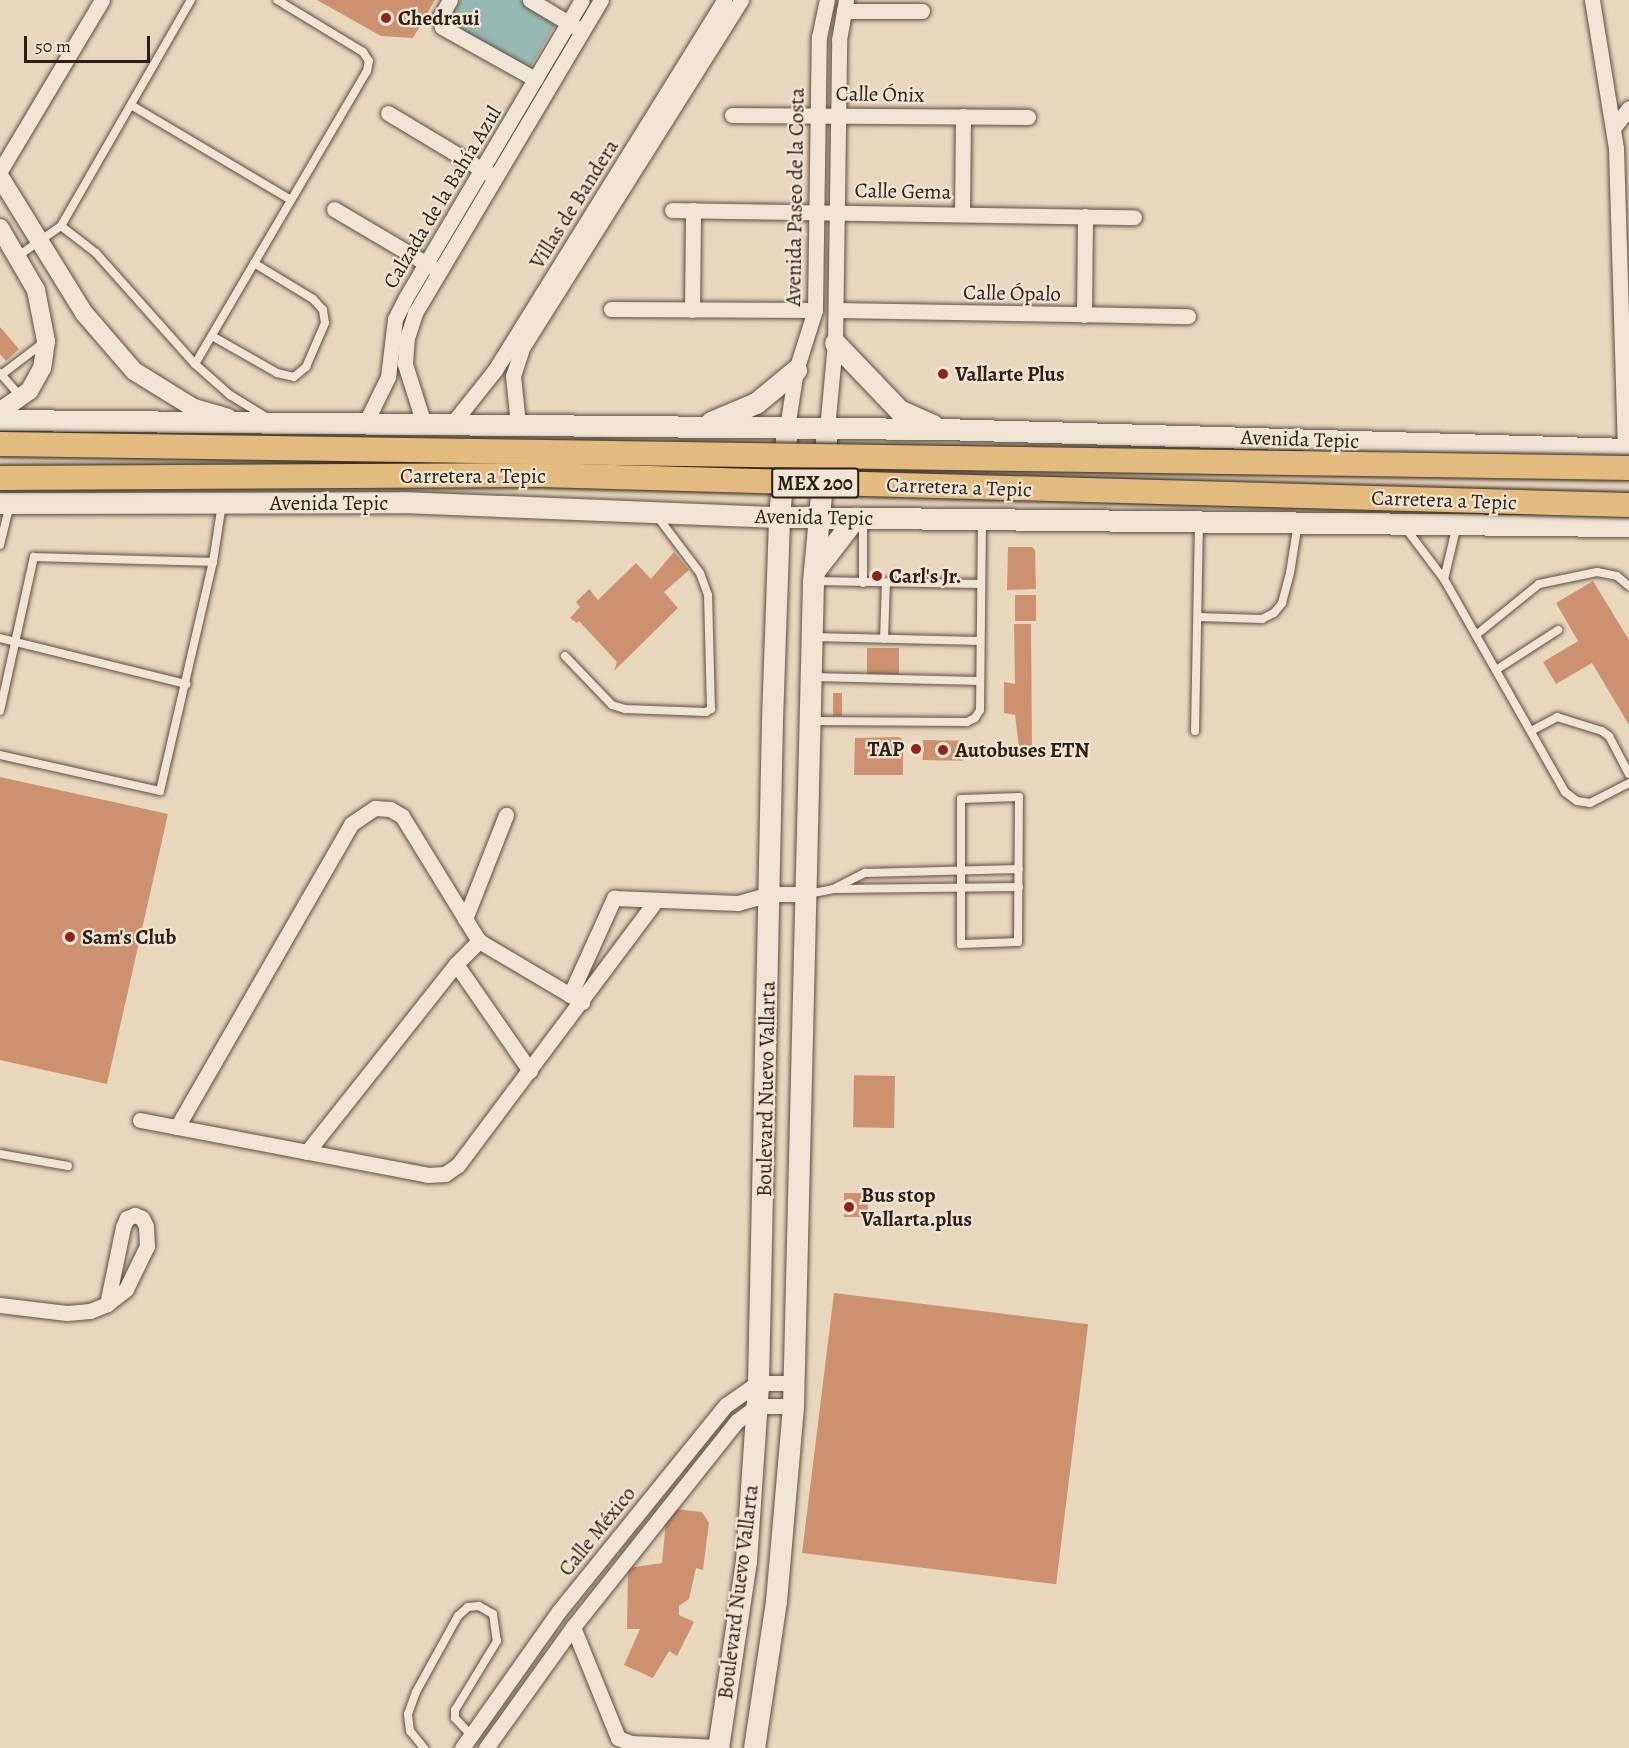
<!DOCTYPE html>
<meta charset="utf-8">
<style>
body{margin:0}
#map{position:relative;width:1629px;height:1748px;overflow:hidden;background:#e8d6bd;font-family:Alegreya,serif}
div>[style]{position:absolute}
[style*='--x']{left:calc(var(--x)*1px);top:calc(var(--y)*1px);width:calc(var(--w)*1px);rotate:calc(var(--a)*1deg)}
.water>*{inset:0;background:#97b9b4}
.building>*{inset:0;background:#cc926f;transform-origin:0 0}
.roads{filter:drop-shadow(0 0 2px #5a4e40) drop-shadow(0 0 2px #5a4e40)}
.service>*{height:8px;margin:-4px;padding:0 4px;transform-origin:4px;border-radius:4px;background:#f0e4d4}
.minor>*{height:15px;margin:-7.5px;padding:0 7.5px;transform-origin:7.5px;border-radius:7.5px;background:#f0e4d4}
.tertiary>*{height:18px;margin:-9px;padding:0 9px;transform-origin:9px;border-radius:9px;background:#f0e4d4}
.secondary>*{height:21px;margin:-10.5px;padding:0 10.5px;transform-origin:10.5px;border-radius:10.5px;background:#f0e4d4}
.bridges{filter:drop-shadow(0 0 2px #2b2016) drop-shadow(0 0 2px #2b2016)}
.trunk-bridge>*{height:24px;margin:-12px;padding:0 12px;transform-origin:12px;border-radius:12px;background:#e4bb7e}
.dots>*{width:16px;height:16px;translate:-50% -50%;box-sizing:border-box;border:3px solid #f0e4d4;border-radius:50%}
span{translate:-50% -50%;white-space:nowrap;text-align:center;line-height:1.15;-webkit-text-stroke:4.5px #f0e4d4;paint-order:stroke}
.shield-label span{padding:2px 4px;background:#f0e4d4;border:2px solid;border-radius:4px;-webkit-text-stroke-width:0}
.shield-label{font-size:20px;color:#2b2016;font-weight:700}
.poi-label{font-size:21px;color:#2b2016;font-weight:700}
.left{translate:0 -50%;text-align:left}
.right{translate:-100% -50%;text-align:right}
.street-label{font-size:21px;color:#2b2016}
.scale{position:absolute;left:24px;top:36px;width:126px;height:27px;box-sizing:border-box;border:3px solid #2b2016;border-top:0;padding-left:8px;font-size:18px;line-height:21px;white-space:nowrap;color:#2b2016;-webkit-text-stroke:4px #f0e4d4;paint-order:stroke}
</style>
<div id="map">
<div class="water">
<div style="clip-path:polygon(460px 0,520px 0,557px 21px,530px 68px,447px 21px)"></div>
</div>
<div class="building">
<div style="clip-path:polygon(317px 0,435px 0,413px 38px,381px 36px)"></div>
<div style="clip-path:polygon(0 327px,19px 349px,6px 361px,0 354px)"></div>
<div style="clip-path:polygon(1008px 547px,1032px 547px,1035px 550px,1036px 589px,1007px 590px)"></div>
<div style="clip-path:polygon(674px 552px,689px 570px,664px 592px,678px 608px,614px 671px,617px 662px,579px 621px,577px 623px,570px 618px,580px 607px,576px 602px,589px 589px,598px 600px,636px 563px,651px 579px)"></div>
<div style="clip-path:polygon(1593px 581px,1629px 640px,1629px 725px,1592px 663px,1556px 684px,1543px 662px,1578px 641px,1556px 603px)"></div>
<div style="left:1015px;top:595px;width:21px;height:26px"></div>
<div style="clip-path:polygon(1014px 624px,1031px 624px,1032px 747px,1019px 747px,1015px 715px,1004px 713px,1004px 682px,1015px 684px)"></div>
<div style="left:867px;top:648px;width:32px;height:26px"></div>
<div style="left:833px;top:693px;width:9px;height:23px"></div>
<div style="clip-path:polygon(899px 737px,903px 740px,903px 775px,854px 775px,855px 738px)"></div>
<div style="left:923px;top:740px;width:40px;height:20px;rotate:1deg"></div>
<div style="clip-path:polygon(0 777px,168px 814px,107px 1084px,0 1060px)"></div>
<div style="left:895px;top:1076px;width:52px;height:41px;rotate:91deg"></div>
<div style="left:844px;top:1193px;width:24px;height:24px"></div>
<div style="left:834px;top:1293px;width:256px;height:262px;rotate:7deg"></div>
<div style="clip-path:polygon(674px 1509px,702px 1512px,709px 1523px,703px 1570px,696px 1568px,689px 1599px,679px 1606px,679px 1615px,694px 1622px,677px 1656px,669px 1651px,653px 1678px,624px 1665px,640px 1629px,627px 1629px,628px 1568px,662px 1563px,666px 1521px)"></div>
</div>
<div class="roads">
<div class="service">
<div style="--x:131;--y:105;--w:186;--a:30.7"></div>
<div style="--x:61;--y:226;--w:44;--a:37.6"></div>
<div style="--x:96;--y:253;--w:149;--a:48.3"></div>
<div style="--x:195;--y:364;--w:47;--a:41.5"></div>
<div style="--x:230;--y:395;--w:42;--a:31.4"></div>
<div style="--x:18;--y:256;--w:52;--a:-34.9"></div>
<div style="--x:61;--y:226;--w:261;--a:-60.1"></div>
<div style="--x:212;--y:336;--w:75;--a:29.6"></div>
<div style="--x:277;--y:373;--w:17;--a:13"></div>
<div style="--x:294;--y:377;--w:16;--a:-40"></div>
<div style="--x:306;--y:367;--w:48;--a:-66.6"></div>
<div style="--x:325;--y:323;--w:13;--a:-99"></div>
<div style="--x:323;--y:310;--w:15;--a:-132"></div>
<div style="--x:313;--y:299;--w:69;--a:-148.6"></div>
<div style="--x:195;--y:364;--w:340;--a:-59.6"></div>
<div style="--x:367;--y:71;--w:10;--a:-79"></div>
<div style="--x:369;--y:61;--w:11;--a:-124"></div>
<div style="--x:363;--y:52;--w:100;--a:-148.8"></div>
<div style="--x:0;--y:373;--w:30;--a:49"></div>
<div style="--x:1;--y:375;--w:53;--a:-37.3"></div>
<div style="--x:863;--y:518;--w:65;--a:90"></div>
<div style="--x:1404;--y:526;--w:66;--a:53"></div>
<div style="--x:1444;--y:579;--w:245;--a:60.4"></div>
<div style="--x:1565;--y:792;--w:15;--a:37"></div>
<div style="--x:1577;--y:801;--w:13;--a:9"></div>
<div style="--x:1590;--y:803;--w:44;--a:-27.1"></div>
<div style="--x:0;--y:545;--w:42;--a:-76.3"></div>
<div style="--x:1444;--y:579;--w:56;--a:-76.5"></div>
<div style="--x:814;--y:581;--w:167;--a:1"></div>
<div style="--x:1198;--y:617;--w:64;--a:1.8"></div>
<div style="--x:1262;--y:619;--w:13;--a:-27"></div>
<div style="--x:1274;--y:613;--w:13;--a:-51"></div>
<div style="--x:1282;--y:603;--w:31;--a:-75"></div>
<div style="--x:1290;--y:573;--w:51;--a:-80.9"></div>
<div style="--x:1476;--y:635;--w:81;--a:-39"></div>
<div style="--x:1539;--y:584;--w:59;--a:-11.7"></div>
<div style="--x:1597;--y:572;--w:20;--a:11"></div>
<div style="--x:1617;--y:576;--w:16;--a:40"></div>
<div style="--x:813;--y:637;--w:167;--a:1.4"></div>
<div style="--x:0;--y:638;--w:192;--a:13.9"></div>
<div style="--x:884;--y:639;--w:56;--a:-88"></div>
<div style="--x:565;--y:656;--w:68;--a:46.2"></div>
<div style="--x:612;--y:705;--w:14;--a:17"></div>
<div style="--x:625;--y:709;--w:81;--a:2.1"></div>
<div style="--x:706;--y:712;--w:6;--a:-31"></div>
<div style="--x:711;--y:709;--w:114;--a:-91.5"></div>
<div style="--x:708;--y:595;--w:23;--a:-110"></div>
<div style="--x:700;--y:573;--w:71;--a:-127"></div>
<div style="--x:1496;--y:670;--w:74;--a:-32.8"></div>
<div style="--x:812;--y:677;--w:168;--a:1.4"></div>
<div style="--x:0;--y:711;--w:158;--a:-77.6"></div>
<div style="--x:34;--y:557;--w:179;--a:1.6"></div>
<div style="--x:811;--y:721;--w:156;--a:0.4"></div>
<div style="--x:967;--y:722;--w:9;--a:-27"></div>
<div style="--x:975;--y:718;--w:9;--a:-58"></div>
<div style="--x:980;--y:710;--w:189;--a:-89.4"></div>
<div style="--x:1195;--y:731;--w:207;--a:-88.9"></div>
<div style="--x:1531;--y:731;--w:30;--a:-28"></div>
<div style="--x:1557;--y:717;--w:47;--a:17.3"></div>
<div style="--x:1602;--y:731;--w:9;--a:36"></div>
<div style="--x:1609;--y:736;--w:43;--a:62.2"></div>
<div style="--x:0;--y:755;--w:164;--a:12.7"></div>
<div style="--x:160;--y:791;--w:235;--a:-77"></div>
<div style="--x:213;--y:562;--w:59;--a:-81.2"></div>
<div style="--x:1019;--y:797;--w:145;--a:90.4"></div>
<div style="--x:1018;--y:942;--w:57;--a:178"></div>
<div style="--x:961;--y:944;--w:145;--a:-90"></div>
<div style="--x:961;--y:799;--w:58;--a:-2"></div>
<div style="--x:835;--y:888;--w:34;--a:-27"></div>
<div style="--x:865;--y:873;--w:154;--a:-1.5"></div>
<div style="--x:808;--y:894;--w:25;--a:-11"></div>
<div style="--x:833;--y:889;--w:186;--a:-0.6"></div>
<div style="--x:0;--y:1154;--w:69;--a:10"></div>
<div style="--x:424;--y:1748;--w:22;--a:-129"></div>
<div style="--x:410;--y:1731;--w:17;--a:-97"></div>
<div style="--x:408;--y:1714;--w:23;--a:-70"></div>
<div style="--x:416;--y:1692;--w:87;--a:-61.1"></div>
<div style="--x:458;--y:1616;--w:13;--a:-42"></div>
<div style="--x:468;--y:1607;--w:11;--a:-5"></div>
<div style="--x:479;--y:1606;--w:16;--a:30"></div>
<div style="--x:493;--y:1614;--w:27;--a:82"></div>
<div style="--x:497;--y:1641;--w:81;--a:121.3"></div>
<div style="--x:455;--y:1710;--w:8;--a:90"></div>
<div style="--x:455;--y:1718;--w:23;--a:47"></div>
</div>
<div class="minor">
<div style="--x:450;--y:0;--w:20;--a:120"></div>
<div style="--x:440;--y:17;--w:10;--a:79"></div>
<div style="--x:442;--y:27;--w:107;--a:29.2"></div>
<div style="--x:530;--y:0;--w:55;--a:30.8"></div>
<div style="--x:1592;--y:0;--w:150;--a:80.8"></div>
<div style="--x:1616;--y:148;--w:301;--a:88.3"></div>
<div style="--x:844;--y:11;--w:78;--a:0"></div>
<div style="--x:388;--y:113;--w:120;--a:31"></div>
<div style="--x:732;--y:115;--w:296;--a:0.4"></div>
<div style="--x:1614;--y:127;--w:24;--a:-52"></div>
<div style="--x:0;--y:171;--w:199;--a:-59.2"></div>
<div style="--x:334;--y:209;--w:114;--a:30.6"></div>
<div style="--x:672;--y:210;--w:462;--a:0.9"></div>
<div style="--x:962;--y:213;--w:97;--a:-89.4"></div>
<div style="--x:611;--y:309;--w:204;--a:0.3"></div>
<div style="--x:692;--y:310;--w:100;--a:-89.4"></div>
<div style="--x:836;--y:310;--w:352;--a:1"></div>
<div style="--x:1084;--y:315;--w:99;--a:-89.4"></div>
<div style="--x:365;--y:424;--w:52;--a:-63.9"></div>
<div style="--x:388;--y:377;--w:58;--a:-83.1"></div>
<div style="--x:395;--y:319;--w:22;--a:-63"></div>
<div style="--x:405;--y:299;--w:347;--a:-59.4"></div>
<div style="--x:424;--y:424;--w:63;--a:-107.6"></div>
<div style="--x:405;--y:364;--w:26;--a:-86"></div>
<div style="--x:407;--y:338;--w:26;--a:-72"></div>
<div style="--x:415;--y:313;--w:364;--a:-59.3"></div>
<div style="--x:452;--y:424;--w:69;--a:-51.5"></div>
<div style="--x:495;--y:370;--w:435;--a:-58.2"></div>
<div style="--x:518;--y:424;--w:48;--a:-95.9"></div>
<div style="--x:513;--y:376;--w:29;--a:-72"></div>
<div style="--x:522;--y:348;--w:411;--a:-57.8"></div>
<div style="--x:787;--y:428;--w:59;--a:-81.2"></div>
<div style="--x:796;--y:370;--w:63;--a:-72.4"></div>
<div style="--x:815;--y:310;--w:273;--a:-89.2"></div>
<div style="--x:819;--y:37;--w:38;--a:-78"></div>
<div style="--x:827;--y:429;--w:86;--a:-84.7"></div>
<div style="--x:835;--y:343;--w:303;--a:-89.2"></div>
<div style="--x:839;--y:40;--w:41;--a:-80.1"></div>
<div style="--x:465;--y:919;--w:112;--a:-68.5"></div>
<div style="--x:456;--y:964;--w:130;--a:55.3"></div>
<div style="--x:570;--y:995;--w:107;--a:-65.6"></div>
<div style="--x:614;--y:898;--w:124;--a:2.3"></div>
<div style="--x:738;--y:903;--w:32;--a:-16"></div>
<div style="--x:769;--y:894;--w:38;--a:0"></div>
<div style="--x:140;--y:1120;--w:292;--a:10.8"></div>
<div style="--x:427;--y:1175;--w:18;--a:-3"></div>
<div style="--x:445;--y:1174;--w:16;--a:-35"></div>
<div style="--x:458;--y:1165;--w:331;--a:-53.2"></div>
<div style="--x:177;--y:1127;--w:349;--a:-60.1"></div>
<div style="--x:351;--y:824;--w:29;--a:-34"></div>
<div style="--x:375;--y:808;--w:15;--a:4"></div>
<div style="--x:390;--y:809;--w:14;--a:30"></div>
<div style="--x:402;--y:816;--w:147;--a:58.4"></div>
<div style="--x:479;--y:941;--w:120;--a:30.6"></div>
<div style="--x:307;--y:1152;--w:240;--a:-51.6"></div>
<div style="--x:456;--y:964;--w:33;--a:-45"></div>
<div style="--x:0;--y:1305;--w:67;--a:6.8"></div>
<div style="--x:67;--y:1313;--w:23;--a:-5"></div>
<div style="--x:90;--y:1311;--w:18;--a:-22"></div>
<div style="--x:107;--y:1304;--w:24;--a:-38"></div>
<div style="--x:126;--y:1289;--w:48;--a:-64"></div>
<div style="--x:147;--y:1246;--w:20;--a:-93"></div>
<div style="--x:146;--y:1226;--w:9;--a:-117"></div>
<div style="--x:142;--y:1218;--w:8;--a:-157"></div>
<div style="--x:135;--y:1215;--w:9;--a:159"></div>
<div style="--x:127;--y:1218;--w:10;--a:114"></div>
<div style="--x:123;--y:1227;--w:79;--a:101.7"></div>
<div style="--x:573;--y:1627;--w:120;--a:67.9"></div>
<div style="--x:618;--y:1738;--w:14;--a:21"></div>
<div style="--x:631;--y:1743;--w:87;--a:2.6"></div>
<div style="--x:462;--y:1748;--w:168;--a:-54.7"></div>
<div style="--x:559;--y:1611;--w:265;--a:-51"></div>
<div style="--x:726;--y:1405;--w:39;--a:-35"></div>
<div style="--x:758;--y:1383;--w:36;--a:0"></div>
<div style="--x:486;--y:1748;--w:149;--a:-54.3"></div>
<div style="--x:573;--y:1627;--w:263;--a:-51.5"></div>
<div style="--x:737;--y:1421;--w:25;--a:-37"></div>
<div style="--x:757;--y:1406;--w:36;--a:0"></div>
</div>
<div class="tertiary">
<div style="--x:0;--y:177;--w:160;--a:58.3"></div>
<div style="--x:84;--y:313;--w:77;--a:49.2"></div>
<div style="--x:134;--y:371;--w:70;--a:31.7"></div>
<div style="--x:194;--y:408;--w:35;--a:16"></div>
<div style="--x:0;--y:228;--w:72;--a:59.9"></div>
<div style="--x:36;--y:290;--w:52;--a:78.9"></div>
<div style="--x:46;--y:341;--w:27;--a:98"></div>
<div style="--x:42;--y:368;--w:26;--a:119"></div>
<div style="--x:29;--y:391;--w:35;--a:145"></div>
</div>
<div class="secondary">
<div style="--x:835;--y:343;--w:93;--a:46.3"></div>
<div style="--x:899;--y:410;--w:37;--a:24"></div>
<div style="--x:0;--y:420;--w:942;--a:0.55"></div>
<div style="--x:942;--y:429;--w:687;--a:1.67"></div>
<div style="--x:711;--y:422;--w:49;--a:-22.9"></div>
<div style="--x:756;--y:403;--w:52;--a:-39.5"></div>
<div style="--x:0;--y:503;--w:402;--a:-0.1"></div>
<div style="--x:402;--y:502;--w:377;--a:2.3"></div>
<div style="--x:779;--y:517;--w:850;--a:0.61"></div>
<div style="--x:815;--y:570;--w:66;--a:-52.4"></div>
<div style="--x:718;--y:1748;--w:189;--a:-81.5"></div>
<div style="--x:746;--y:1561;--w:178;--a:-86.1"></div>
<div style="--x:758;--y:1383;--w:663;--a:-88.79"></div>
<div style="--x:772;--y:720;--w:203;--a:-88"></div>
<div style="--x:779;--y:517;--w:89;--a:-84.9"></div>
<div style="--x:754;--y:1748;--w:149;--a:-81.5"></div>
<div style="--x:776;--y:1601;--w:196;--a:-85"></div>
<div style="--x:793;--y:1406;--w:825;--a:-88.61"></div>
<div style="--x:813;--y:581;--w:153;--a:-84.7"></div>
</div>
</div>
<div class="bridges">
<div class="trunk-bridge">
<div style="--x:0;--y:444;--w:1629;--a:0.84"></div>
<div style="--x:0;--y:478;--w:541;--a:-0.32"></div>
<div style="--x:541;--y:475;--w:1088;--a:1.58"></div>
</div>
</div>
<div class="dots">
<div style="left:386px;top:18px;background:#8f2418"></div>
<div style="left:943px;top:374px;background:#8f2418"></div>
<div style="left:877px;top:576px;background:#8f2418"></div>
<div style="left:916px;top:749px;background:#8f2418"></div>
<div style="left:943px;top:750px;background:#8f2418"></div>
<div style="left:70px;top:937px;background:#8f2418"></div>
<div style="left:849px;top:1207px;background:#8f2418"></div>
</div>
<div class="shield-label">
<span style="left:815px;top:483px">MEX 200</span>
</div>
<div class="poi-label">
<span class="left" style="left:398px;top:18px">Chedraui</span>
<span class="left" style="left:955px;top:374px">Vallarte Plus</span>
<span class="left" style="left:889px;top:576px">Carl's Jr.</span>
<span class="right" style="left:904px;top:749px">TAP</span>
<span class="left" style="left:955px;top:750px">Autobuses ETN</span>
<span class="left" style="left:82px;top:937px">Sam's Club</span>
<span class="left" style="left:861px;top:1207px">Bus stop<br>Vallarta.plus</span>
</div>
<div class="street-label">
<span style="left:880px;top:94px;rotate:1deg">Calle Ónix</span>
<span style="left:903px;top:191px;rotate:1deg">Calle Gema</span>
<span style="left:442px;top:197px;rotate:-59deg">Calzada de la Bahía Azul</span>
<span style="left:795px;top:197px;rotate:-89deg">Avenida Paseo de la Costa</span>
<span style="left:574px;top:204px;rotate:-58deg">Villas de Bandera</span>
<span style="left:1012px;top:293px;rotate:1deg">Calle Ópalo</span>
<span style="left:1300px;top:439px;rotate:2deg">Avenida Tepic</span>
<span style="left:473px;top:476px">Carretera a Tepic</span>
<span style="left:959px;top:487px;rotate:2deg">Carretera a Tepic</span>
<span style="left:1444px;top:500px;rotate:2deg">Carretera a Tepic</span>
<span style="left:329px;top:503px">Avenida Tepic</span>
<span style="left:814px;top:517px;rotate:1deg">Avenida Tepic</span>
<span style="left:766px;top:1089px;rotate:-89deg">Boulevard Nuevo Vallarta</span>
<span style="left:597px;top:1531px;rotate:-51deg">Calle México</span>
<span style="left:738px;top:1592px;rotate:-83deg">Boulevard Nuevo Vallarta</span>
</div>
<div class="scale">50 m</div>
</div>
